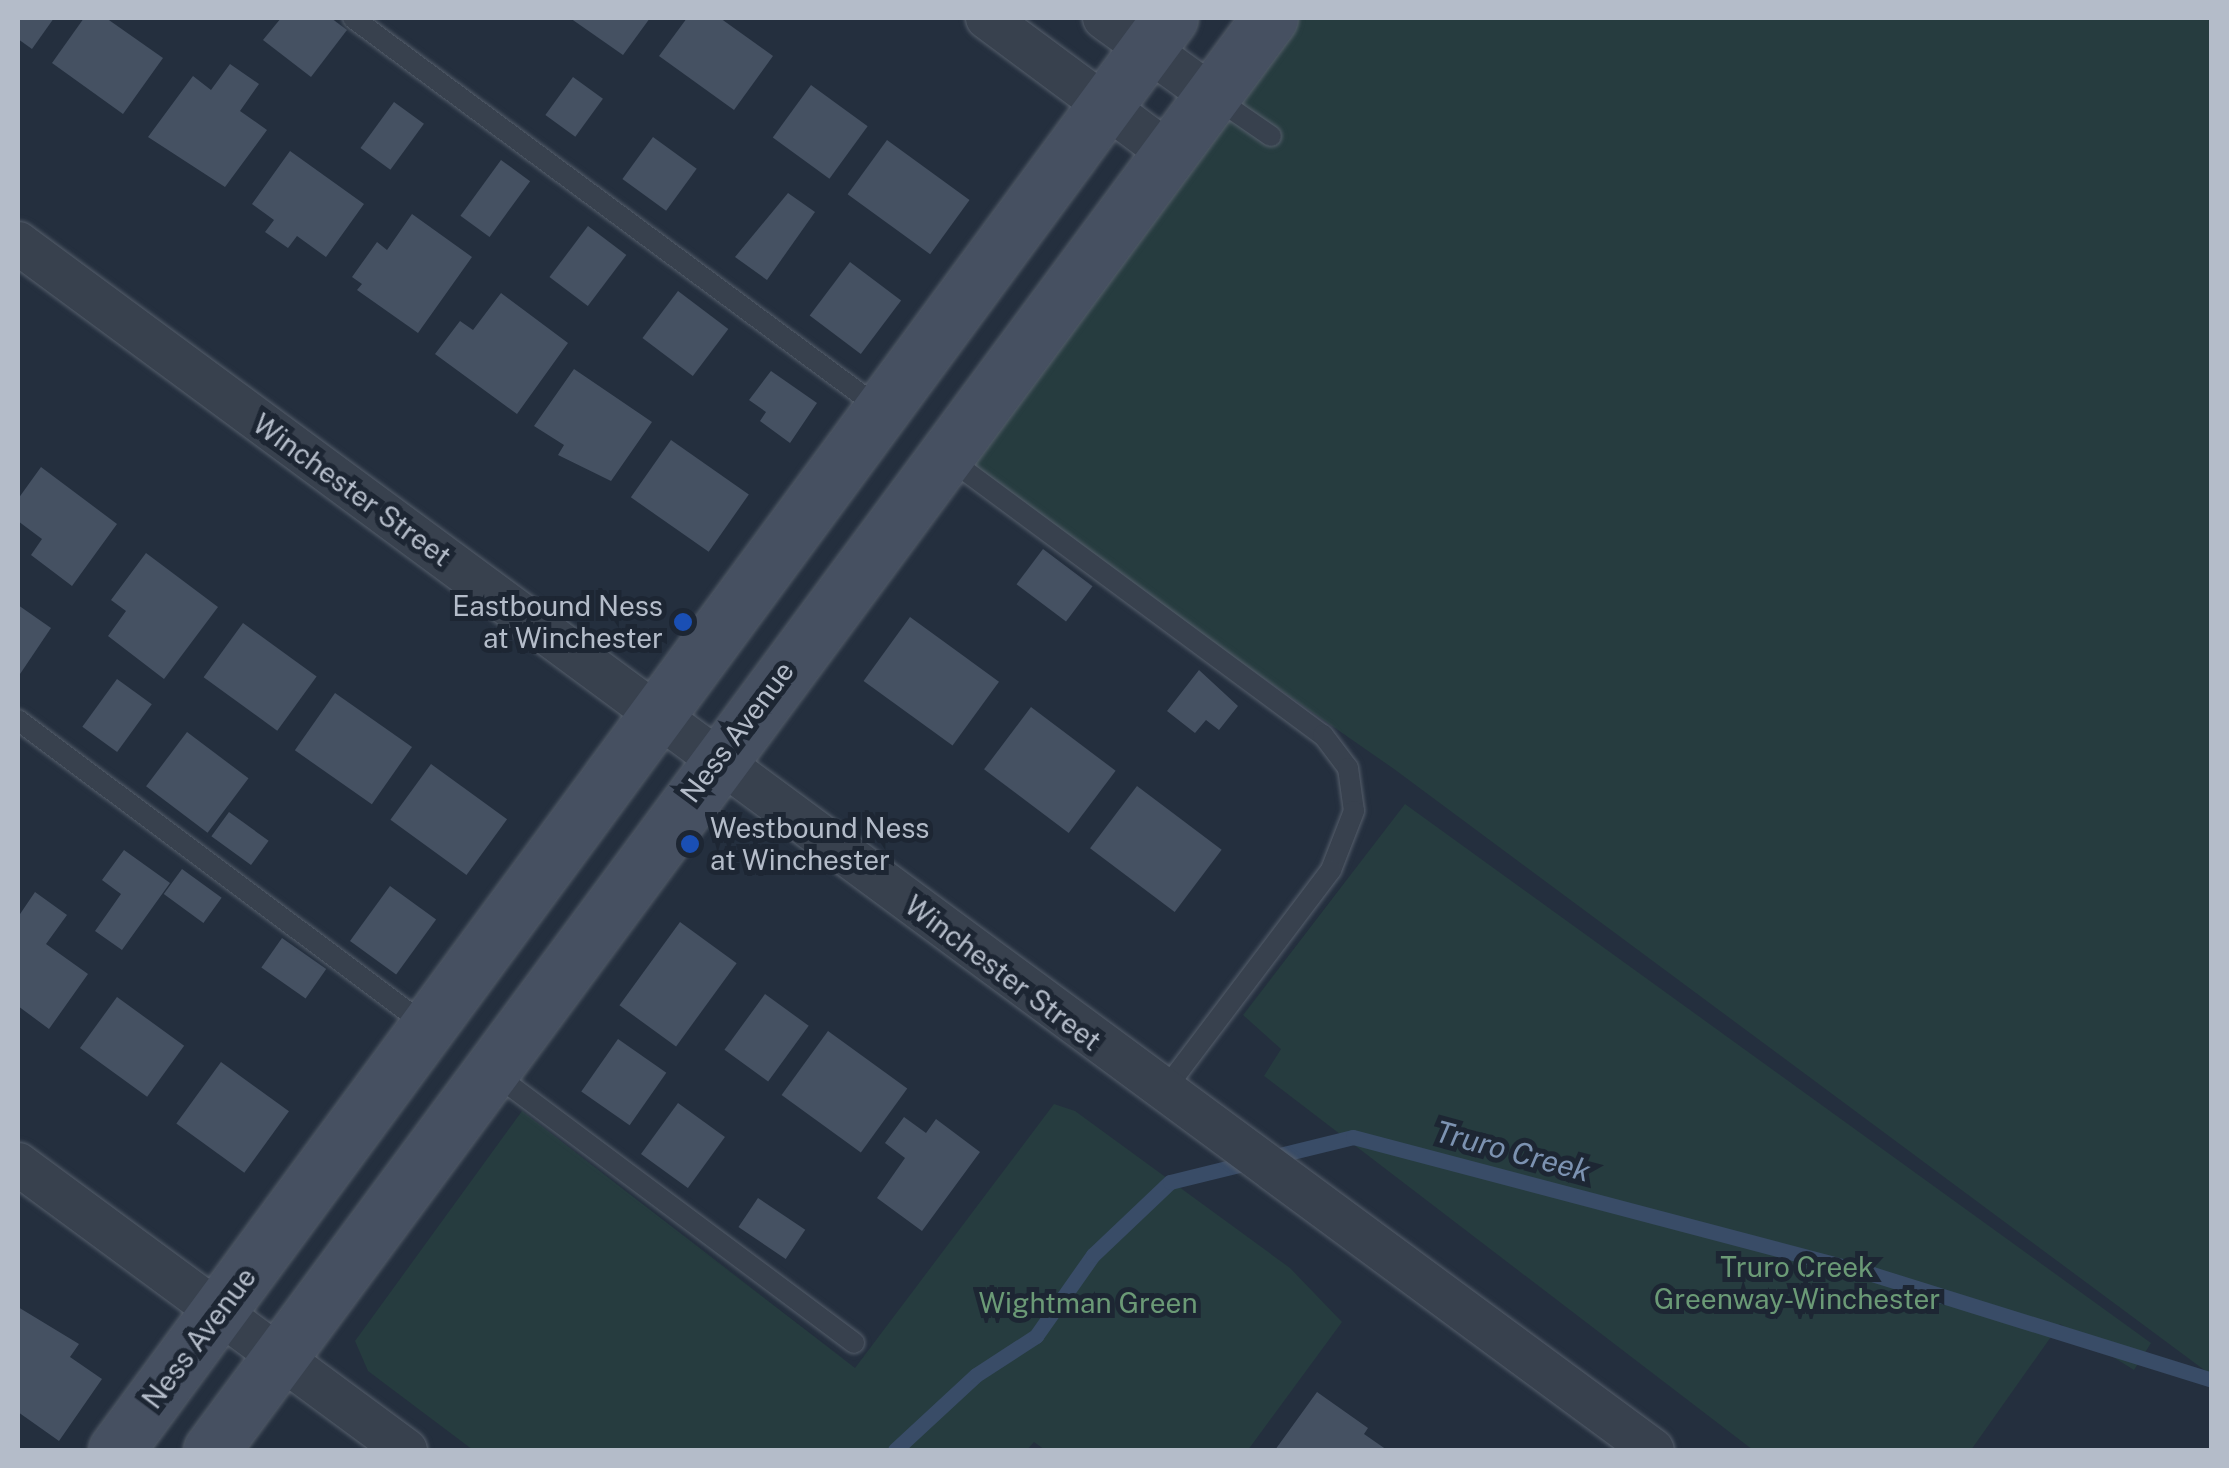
<!DOCTYPE html>
<style>
body{margin:0}
#map{position:relative;width:2229px;height:1468px;overflow:hidden;background:#242f3e;font-family:"Public Sans",sans-serif}
div>[style]{position:absolute}
[style*='--x']{left:calc(var(--x)*1px);top:calc(var(--y)*1px);width:calc(var(--w)*1px);rotate:calc(var(--a)*1deg)}
.green>*{inset:0;background:#263c3f}
.stream>*{height:15px;margin:-7.5px;padding:0 7.5px;transform-origin:7.5px;border-radius:7.5px;background:#394c67}
.building>*{inset:0;background:#455162;transform-origin:0 0}
.roads{filter:drop-shadow(0 0 2px #565f6c) drop-shadow(0 0 2px #565f6c)}
.service>*{height:20px;margin:-10px;padding:0 10px;transform-origin:10px;border-radius:10px;background:#38414e}
.minor>*{height:42px;margin:-21px;padding:0 21px;transform-origin:21px;border-radius:21px;background:#38414e}
.secondary>*{height:55px;margin:-27.5px;padding:0 27.5px;transform-origin:27.5px;border-radius:27.5px;background:#465061}
.dots>*{width:28px;height:28px;translate:-50% -50%;box-sizing:border-box;border:5px solid #1d2633;border-radius:50%}
span{translate:-50% -50%;white-space:nowrap;text-align:center;line-height:1.15;-webkit-text-stroke:10px #1d2633;paint-order:stroke}
.street-label{font-size:28px;color:#b4bcc9}
.poi-label{font-size:28px;color:#b4bcc9}
.right{translate:-100% -50%;text-align:right}
.left{translate:0 -50%;text-align:left}
.park-label{font-size:28px;color:#6b9a76}
.water-label{font-size:30px;color:#7c92b1;font-style:italic}
.frame{position:absolute;inset:0;border:20px solid #b4bcc9;pointer-events:none}
</style>
<div id="map">
<div class="green">
<div style="clip-path:polygon(1270px 18px,2211px 18px,2211px 1375px,1394px 769px,943px 455px)"></div>
<div style="clip-path:polygon(1405px 804px,2151px 1343px,2134px 1370px,2060px 1324px,1971px 1450px,1753px 1450px,1264px 1076px,1281px 1049px,1243px 1015px)"></div>
<div style="clip-path:polygon(1054px 1104px,1075px 1111px,1290px 1268px,1342px 1322px,1248px 1450px,1045px 1450px,1034px 1442px,1027px 1450px,473px 1450px,368px 1371px,355px 1341px,522px 1111px,855px 1368px)"></div>
</div>
<div class="stream">
<div style="--x:895;--y:1450;--w:110;--a:-42.8"></div>
<div style="--x:976;--y:1375;--w:72;--a:-33"></div>
<div style="--x:1036;--y:1336;--w:99;--a:-54.9"></div>
<div style="--x:1093;--y:1255;--w:106;--a:-43.5"></div>
<div style="--x:1170;--y:1182;--w:188;--a:-13.8"></div>
<div style="--x:1353;--y:1137;--w:537;--a:14.79"></div>
<div style="--x:1872;--y:1274;--w:356;--a:17.3"></div>
</div>
<div class="building">
<div style="clip-path:polygon(18px 18px,54px 18px,32px 49px,18px 39px)"></div>
<div style="clip-path:polygon(84px 18px,106px 18px,163px 58px,123px 114px,52px 63px)"></div>
<div style="clip-path:polygon(281px 18px,331px 18px,347px 30px,311px 77px,263px 40px)"></div>
<div style="clip-path:polygon(570px 18px,650px 18px,623px 55px)"></div>
<div style="clip-path:polygon(687px 18px,720px 18px,773px 56px,734px 110px,659px 56px)"></div>
<div style="clip-path:polygon(230px 64px,259px 84px,240px 111px,267px 130px,225px 187px,148px 137px,193px 76px,211px 90px)"></div>
<div style="left:573px;top:77px;width:37px;height:47px;rotate:36deg"></div>
<div style="left:811px;top:85px;width:70px;height:65px;rotate:36deg"></div>
<div style="left:394px;top:102px;width:37px;height:57px;rotate:36deg"></div>
<div style="left:653px;top:137px;width:54px;height:52px;rotate:36deg"></div>
<div style="left:887px;top:140px;width:102px;height:67px;rotate:36deg"></div>
<div style="clip-path:polygon(290px 151px,364px 204px,326px 257px,297px 236px,288px 248px,265px 232px,274px 220px,252px 204px)"></div>
<div style="left:501px;top:160px;width:36px;height:69px;rotate:36deg"></div>
<div style="clip-path:polygon(788px 193px,815px 212px,767px 280px,735px 257px)"></div>
<div style="clip-path:polygon(412px 214px,472px 257px,418px 333px,357px 290px,362px 284px,352px 277px,377px 242px,387px 250px)"></div>
<div style="left:588px;top:226px;width:48px;height:64px;rotate:37deg"></div>
<div style="left:850px;top:262px;width:64px;height:67px;rotate:37deg"></div>
<div style="left:678px;top:291px;width:63px;height:59px;rotate:37deg"></div>
<div style="clip-path:polygon(501px 293px,568px 343px,517px 414px,435px 354px,460px 321px,473px 330px)"></div>
<div style="clip-path:polygon(574px 369px,652px 422px,611px 481px,558px 455px,564px 445px,534px 426px)"></div>
<div style="clip-path:polygon(771px 371px,817px 403px,790px 443px,760px 421px,766px 412px,749px 400px)"></div>
<div style="left:671px;top:440px;width:95px;height:70px;rotate:35deg"></div>
<div style="clip-path:polygon(41px 467px,117px 524px,72px 586px,31px 555px,42px 539px,18px 521px,18px 499px)"></div>
<div style="left:1043px;top:549px;width:62px;height:44px;rotate:37deg"></div>
<div style="clip-path:polygon(146px 553px,218px 607px,164px 679px,108px 636px,126px 611px,111px 600px)"></div>
<div style="clip-path:polygon(18px 605px,51px 628px,18px 677px)"></div>
<div style="left:910px;top:617px;width:110px;height:79px;rotate:36deg"></div>
<div style="left:243px;top:623px;width:91px;height:67px;rotate:36deg"></div>
<div style="clip-path:polygon(1199px 670px,1238px 706px,1219px 730px,1206px 720px,1195px 733px,1167px 711px)"></div>
<div style="left:117px;top:679px;width:43px;height:59px;rotate:36deg"></div>
<div style="left:335px;top:693px;width:94px;height:70px;rotate:35deg"></div>
<div style="left:1031px;top:707px;width:106px;height:78px;rotate:37deg"></div>
<div style="left:187px;top:732px;width:77px;height:68px;rotate:37deg"></div>
<div style="left:431px;top:764px;width:94px;height:69px;rotate:36deg"></div>
<div style="left:1137px;top:786px;width:106px;height:78px;rotate:37deg"></div>
<div style="left:229px;top:812px;width:49px;height:30px;rotate:36deg"></div>
<div style="clip-path:polygon(124px 850px,170px 883px,122px 950px,95px 931px,121px 894px,102px 880px)"></div>
<div style="left:182px;top:869px;width:49px;height:31px;rotate:36deg"></div>
<div style="left:390px;top:886px;width:57px;height:68px;rotate:36deg"></div>
<div style="clip-path:polygon(35px 892px,67px 915px,46px 944px,88px 974px,49px 1029px,18px 1006px,18px 917px)"></div>
<div style="left:680px;top:922px;width:70px;height:103px;rotate:36deg"></div>
<div style="left:282px;top:938px;width:54px;height:36px;rotate:35deg"></div>
<div style="left:765px;top:994px;width:54px;height:69px;rotate:36deg"></div>
<div style="left:117px;top:997px;width:83px;height:63px;rotate:36deg"></div>
<div style="left:828px;top:1031px;width:98px;height:79px;rotate:36deg"></div>
<div style="left:618px;top:1039px;width:59px;height:64px;rotate:35deg"></div>
<div style="left:221px;top:1062px;width:84px;height:76px;rotate:36deg"></div>
<div style="left:678px;top:1103px;width:58px;height:63px;rotate:36deg"></div>
<div style="clip-path:polygon(904px 1117px,926px 1133px,936px 1119px,980px 1152px,922px 1231px,877px 1198px,905px 1158px,885px 1143px)"></div>
<div style="left:758px;top:1198px;width:57px;height:35px;rotate:34deg"></div>
<div style="clip-path:polygon(18px 1307px,79px 1344px,70px 1357px,102px 1379px,59px 1441px,18px 1412px)"></div>
<div style="clip-path:polygon(1317px 1392px,1368px 1428px,1364px 1434px,1387px 1450px,1275px 1450px)"></div>
</div>
<div class="roads">
<div class="service">
<div style="--x:353;--y:18;--w:653;--a:36.54"></div>
<div style="--x:1214;--y:97;--w:69;--a:34.4"></div>
<div style="--x:948;--y:458;--w:466;--a:36.5"></div>
<div style="--x:1323;--y:735;--w:41;--a:52.9"></div>
<div style="--x:1348;--y:768;--w:43;--a:82.1"></div>
<div style="--x:1354;--y:811;--w:63;--a:111.3"></div>
<div style="--x:1331;--y:870;--w:277;--a:127.1"></div>
<div style="--x:18;--y:720;--w:507;--a:36.82"></div>
<div style="--x:492;--y:1072;--w:452;--a:36.8"></div>
</div>
<div class="minor">
<div style="--x:987;--y:18;--w:227;--a:36.6"></div>
<div style="--x:1104;--y:18;--w:133;--a:35.8"></div>
<div style="--x:18;--y:243;--w:2032;--a:36.44"></div>
<div style="--x:18;--y:1164;--w:482;--a:36.4"></div>
</div>
<div class="secondary">
<div style="--x:116;--y:1450;--w:1778;--a:-53.65"></div>
<div style="--x:211;--y:1450;--w:1781;--a:-53.52"></div>
</div>
</div>
<div class="dots">
<div style="left:683px;top:622px;background:#1a4fb4"></div>
<div style="left:690px;top:844px;background:#1a4fb4"></div>
</div>
<div class="street-label">
<span style="left:352px;top:490px;rotate:36deg">Winchester Street</span>
<span style="left:737px;top:732px;rotate:-53deg">Ness Avenue</span>
<span style="left:1003px;top:973px;rotate:37deg">Winchester Street</span>
<span style="left:199px;top:1338px;rotate:-53deg">Ness Avenue</span>
</div>
<div class="poi-label">
<span class="right" style="left:663px;top:622px">Eastbound Ness<br>at Winchester</span>
<span class="left" style="left:710px;top:844px">Westbound Ness<br>at Winchester</span>
</div>
<div class="park-label">
<span style="left:1797px;top:1283px">Truro Creek<br>Greenway-Winchester</span>
<span style="left:1088px;top:1303px">Wightman Green</span>
</div>
<div class="water-label">
<span style="left:1513px;top:1151px;rotate:15deg">Truro Creek</span>
</div>
<div class="frame"></div>
</div>
